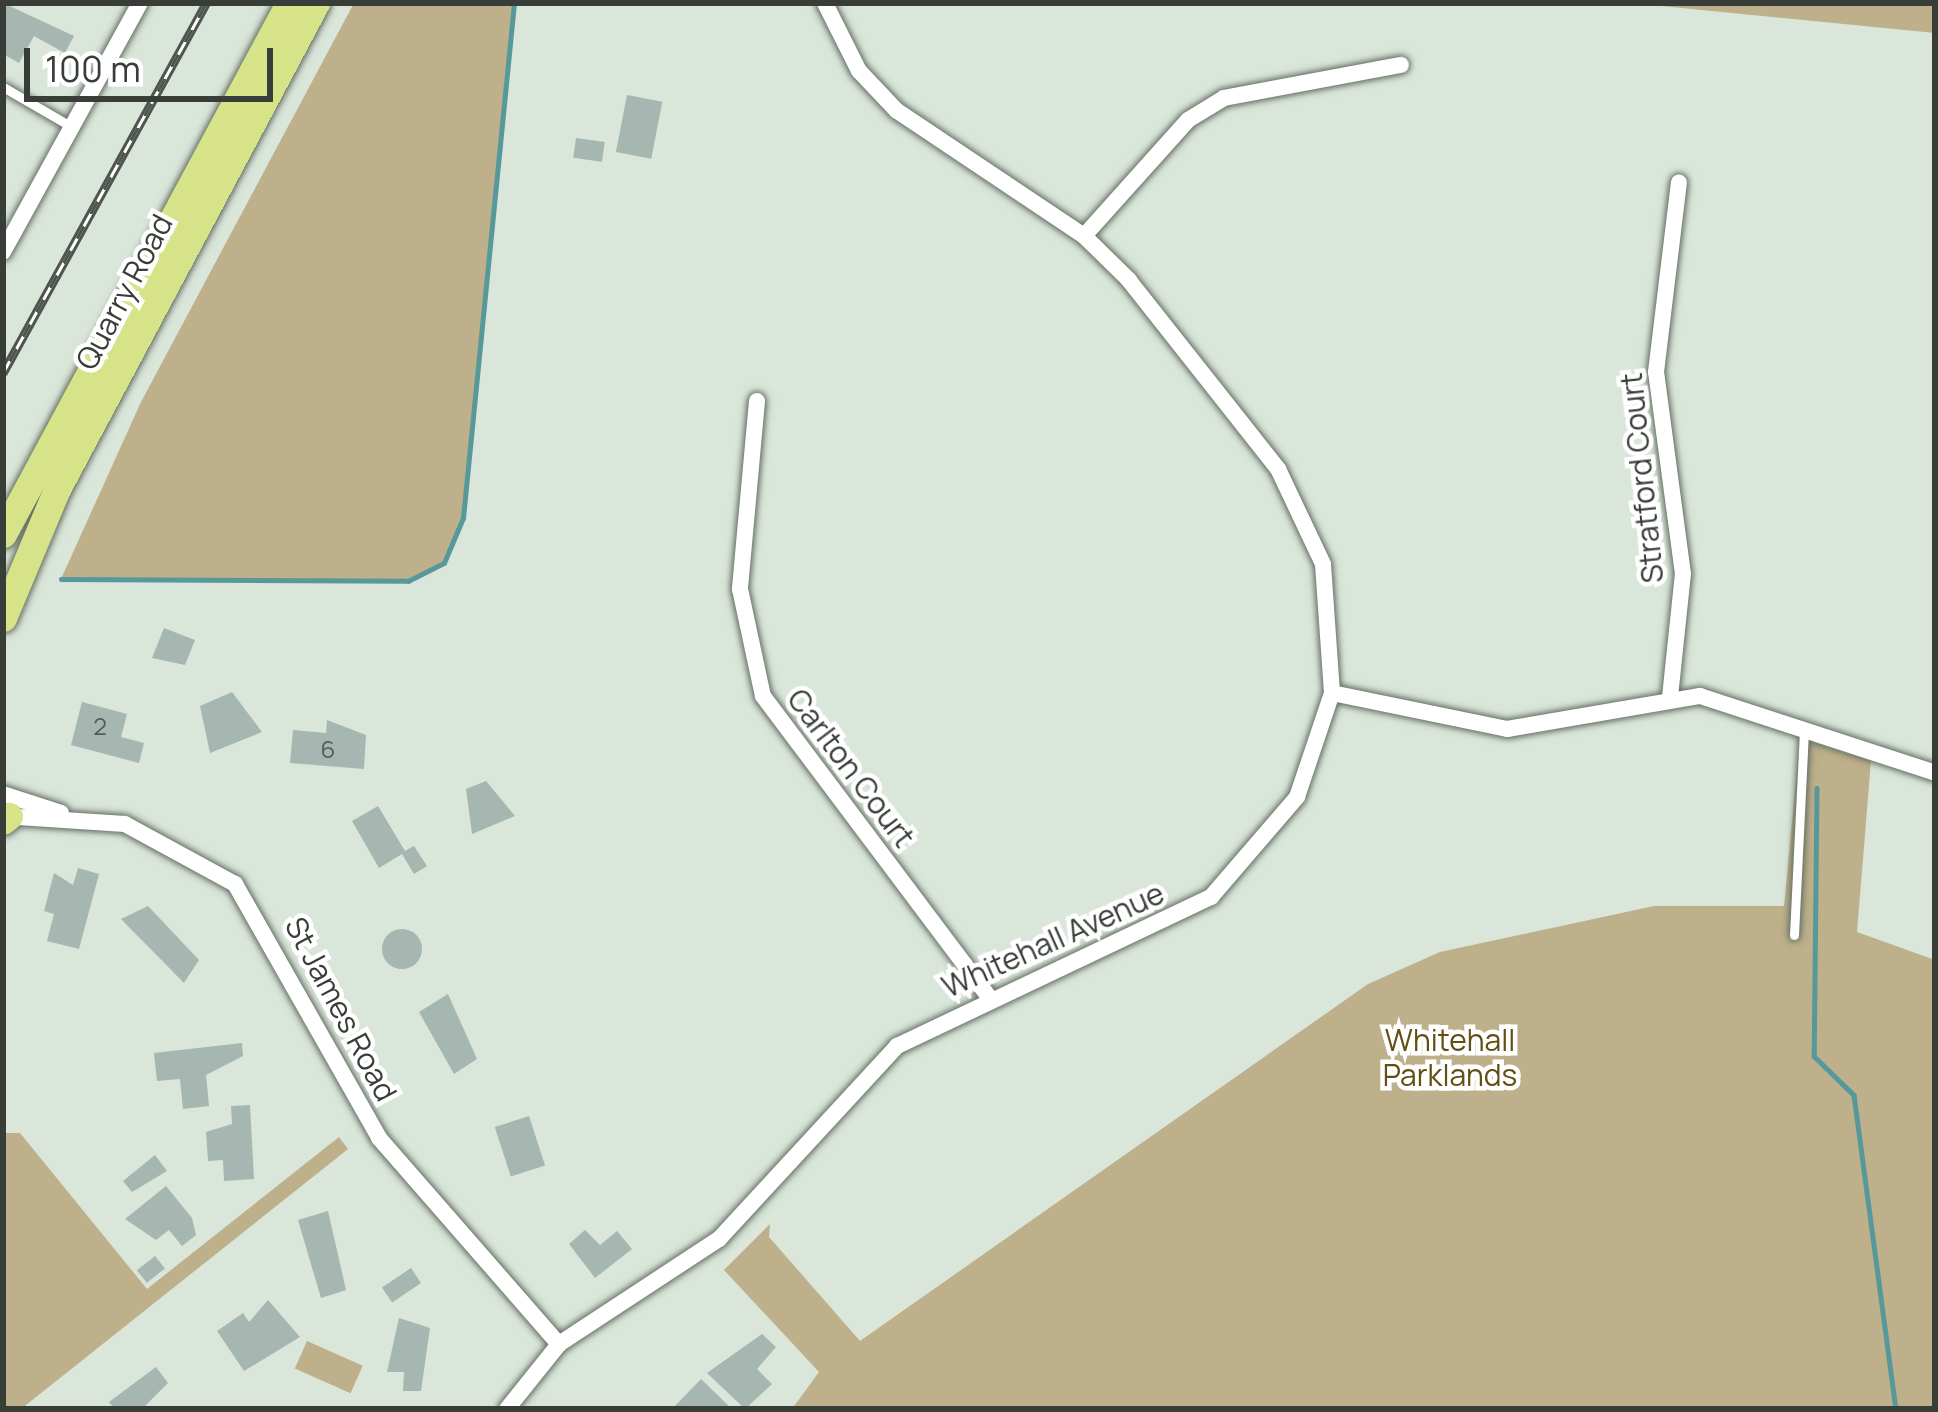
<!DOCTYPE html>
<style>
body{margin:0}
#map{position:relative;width:1938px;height:1412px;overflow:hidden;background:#d9e6d9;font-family:Manrope,sans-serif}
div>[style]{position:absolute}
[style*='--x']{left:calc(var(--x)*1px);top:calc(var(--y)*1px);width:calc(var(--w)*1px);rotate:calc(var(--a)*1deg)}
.green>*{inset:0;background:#bdb08a;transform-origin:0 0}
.stream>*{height:4.5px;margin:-2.25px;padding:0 2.25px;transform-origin:2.25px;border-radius:2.25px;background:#57999a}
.building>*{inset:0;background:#a5b7b0;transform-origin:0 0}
.round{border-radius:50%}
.roads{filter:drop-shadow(0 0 3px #657064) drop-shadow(0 0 3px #657064)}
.service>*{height:9px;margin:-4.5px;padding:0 4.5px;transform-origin:4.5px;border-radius:4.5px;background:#fff}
.minor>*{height:16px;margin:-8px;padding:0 8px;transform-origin:8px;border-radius:8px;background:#fff}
.primary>*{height:27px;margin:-13.5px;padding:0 13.5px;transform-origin:13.5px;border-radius:13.5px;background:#d7e388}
.rail>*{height:9px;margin-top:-4.5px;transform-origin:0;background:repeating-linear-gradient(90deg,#fff 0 14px,#4e544e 0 28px);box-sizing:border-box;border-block:3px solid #4e544e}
span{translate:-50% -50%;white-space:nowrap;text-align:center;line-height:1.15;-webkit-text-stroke:9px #fff;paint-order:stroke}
.number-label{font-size:24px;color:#535c56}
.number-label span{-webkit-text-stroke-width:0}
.street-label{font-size:30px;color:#383d38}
.park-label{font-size:30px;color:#614f14}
.frame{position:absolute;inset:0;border:6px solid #383d38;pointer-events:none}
.scale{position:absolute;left:24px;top:48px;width:249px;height:54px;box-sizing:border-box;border:6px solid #383d38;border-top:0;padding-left:15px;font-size:36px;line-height:42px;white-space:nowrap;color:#383d38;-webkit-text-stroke:9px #fff;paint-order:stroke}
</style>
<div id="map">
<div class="green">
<div style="clip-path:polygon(354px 3px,514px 3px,463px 518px,444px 563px,408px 581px,61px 579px,141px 402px)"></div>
<div style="clip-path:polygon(1631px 3px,1935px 3px,1935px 33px)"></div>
<div style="clip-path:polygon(1800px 738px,1871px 761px,1857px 932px,1935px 960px,1935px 1409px,792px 1409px,819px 1372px,724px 1270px,770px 1224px,769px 1237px,860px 1341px,1368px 984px,1440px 952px,1654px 906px,1784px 906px)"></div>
<div style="clip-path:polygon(3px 1133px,20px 1133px,147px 1289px,339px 1137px,348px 1149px,21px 1409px,3px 1409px)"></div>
<div style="left:307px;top:1341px;width:61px;height:30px;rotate:24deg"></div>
</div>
<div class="stream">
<div style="--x:61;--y:579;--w:347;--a:0.3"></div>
<div style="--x:408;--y:581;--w:40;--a:-26.6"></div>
<div style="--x:444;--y:563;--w:49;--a:-67.1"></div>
<div style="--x:463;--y:518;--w:518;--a:-84.34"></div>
<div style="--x:1817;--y:788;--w:268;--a:90.6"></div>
<div style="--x:1814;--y:1056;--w:56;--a:44.3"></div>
<div style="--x:1854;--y:1095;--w:317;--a:82.4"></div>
</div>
<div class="building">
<div style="clip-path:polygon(3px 3px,74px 36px,65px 53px,34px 36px,19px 63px,3px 54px)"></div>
<div style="left:627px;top:95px;width:36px;height:58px;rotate:11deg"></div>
<div style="left:576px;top:138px;width:29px;height:20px;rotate:8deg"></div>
<div style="clip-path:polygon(164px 628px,195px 640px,185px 665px,152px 658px)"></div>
<div style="clip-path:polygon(232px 692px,262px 732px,210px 753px,200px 706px)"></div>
<div style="clip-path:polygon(82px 702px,127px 714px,121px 737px,144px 743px,139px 763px,71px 745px)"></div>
<div style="clip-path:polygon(327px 720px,366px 735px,364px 769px,290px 763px,293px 730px,326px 733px)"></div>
<div style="clip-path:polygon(486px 781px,515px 816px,472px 834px,466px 789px)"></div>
<div style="clip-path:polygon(378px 806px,405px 851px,414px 846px,427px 866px,414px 874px,402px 854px,379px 868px,352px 821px)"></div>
<div style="clip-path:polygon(78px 868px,99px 874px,79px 949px,47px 941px,54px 914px,44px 911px,54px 873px,73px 885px)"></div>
<div style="clip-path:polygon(148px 906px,199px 960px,184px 983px,121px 919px)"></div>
<div class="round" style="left:382px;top:929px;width:40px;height:40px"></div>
<div style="clip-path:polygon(448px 994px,477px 1059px,454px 1074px,419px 1012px)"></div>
<div style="clip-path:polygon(242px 1043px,243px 1056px,206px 1075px,209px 1106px,183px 1109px,180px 1079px,157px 1081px,154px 1053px)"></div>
<div style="clip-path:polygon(250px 1105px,254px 1179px,224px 1181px,223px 1160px,208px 1161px,206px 1132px,232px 1124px,231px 1106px)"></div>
<div style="left:529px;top:1116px;width:52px;height:36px;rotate:72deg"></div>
<div style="clip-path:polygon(155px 1155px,167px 1171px,132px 1192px,123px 1181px)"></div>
<div style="clip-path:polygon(166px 1186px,192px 1218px,196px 1235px,182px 1246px,169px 1230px,156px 1240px,125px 1219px)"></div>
<div style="clip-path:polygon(328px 1211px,346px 1290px,321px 1298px,298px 1220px)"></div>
<div style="clip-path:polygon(585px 1230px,600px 1245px,617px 1231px,632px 1249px,595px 1278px,569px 1244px)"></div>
<div style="left:155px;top:1256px;width:16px;height:23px;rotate:52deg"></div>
<div style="left:411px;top:1268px;width:18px;height:35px;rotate:56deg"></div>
<div style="clip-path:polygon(268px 1300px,300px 1337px,244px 1371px,217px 1331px,243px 1313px,249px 1322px)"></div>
<div style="clip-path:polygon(399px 1318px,430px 1328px,421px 1391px,403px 1391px,404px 1372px,387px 1372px)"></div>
<div style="clip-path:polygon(762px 1334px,776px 1347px,757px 1369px,772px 1384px,745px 1409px,707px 1373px)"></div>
<div style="clip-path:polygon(156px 1367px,168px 1383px,142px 1409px,115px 1409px,109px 1402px)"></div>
<div style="clip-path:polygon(701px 1379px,732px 1409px,672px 1409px)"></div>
</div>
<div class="roads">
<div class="service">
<div style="--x:3;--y:87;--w:80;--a:30.1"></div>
<div style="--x:1794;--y:935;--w:208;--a:-87.2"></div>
</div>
<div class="minor">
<div style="--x:1084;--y:236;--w:156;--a:-48.1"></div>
<div style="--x:1188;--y:120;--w:42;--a:-31.4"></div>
<div style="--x:1224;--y:98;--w:180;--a:-10.6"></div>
<div style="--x:3;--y:252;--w:284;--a:-61.2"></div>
<div style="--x:757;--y:401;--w:189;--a:95.2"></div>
<div style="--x:740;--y:589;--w:109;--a:77.9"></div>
<div style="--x:763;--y:696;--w:376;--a:53.1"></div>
<div style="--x:1332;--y:693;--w:179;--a:11.6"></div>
<div style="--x:1507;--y:729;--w:196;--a:-9.7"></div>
<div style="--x:1700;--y:696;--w:247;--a:18.1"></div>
<div style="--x:1670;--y:697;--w:124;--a:-84"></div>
<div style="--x:1683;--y:574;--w:204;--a:-97.6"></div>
<div style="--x:1656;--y:372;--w:191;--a:-83.1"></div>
<div style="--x:3;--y:794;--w:61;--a:18.1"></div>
<div style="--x:3;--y:816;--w:122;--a:3.8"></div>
<div style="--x:125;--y:824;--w:125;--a:28.6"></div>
<div style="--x:235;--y:884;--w:292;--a:60.4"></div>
<div style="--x:379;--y:1138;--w:274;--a:48.9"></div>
<div style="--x:507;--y:1409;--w:83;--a:-51.3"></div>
<div style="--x:559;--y:1344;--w:191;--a:-33.3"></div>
<div style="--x:719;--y:1239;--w:263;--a:-47.3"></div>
<div style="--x:897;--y:1046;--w:348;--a:-25.4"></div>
<div style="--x:1211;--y:897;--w:132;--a:-49.3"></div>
<div style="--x:1297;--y:797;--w:110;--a:-71.4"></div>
<div style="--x:1332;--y:693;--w:129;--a:-94"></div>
<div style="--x:1323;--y:564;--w:105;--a:-115.3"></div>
<div style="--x:1278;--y:469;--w:241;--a:-128.3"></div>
<div style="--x:1129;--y:280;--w:63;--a:-135.6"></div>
<div style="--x:1084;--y:236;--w:225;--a:-146.2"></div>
<div style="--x:897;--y:111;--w:55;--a:-133.5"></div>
<div style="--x:859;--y:71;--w:76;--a:-116.6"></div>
</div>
<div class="primary">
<div style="--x:3;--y:534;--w:603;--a:-61.69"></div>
<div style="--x:3;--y:618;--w:140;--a:-67.3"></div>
<div style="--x:57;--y:489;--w:551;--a:-61.95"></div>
<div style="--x:3;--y:821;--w:8;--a:-40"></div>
</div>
</div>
<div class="rail">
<div style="--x:3;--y:373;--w:422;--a:-61.2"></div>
</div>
<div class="number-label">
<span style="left:100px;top:726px">2</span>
<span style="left:328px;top:749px">6</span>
</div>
<div class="street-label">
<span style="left:124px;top:292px;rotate:-62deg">Quarry Road</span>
<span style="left:1642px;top:478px;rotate:-96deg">Stratford Court</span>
<span style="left:851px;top:768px;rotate:53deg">Carlton Court</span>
<span style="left:1053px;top:940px;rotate:-24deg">Whitehall Avenue</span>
<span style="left:341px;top:1009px;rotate:62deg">St James Road</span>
</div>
<div class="park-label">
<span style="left:1450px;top:1057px">Whitehall<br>Parklands</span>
</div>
<div class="frame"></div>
<div class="scale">100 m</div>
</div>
